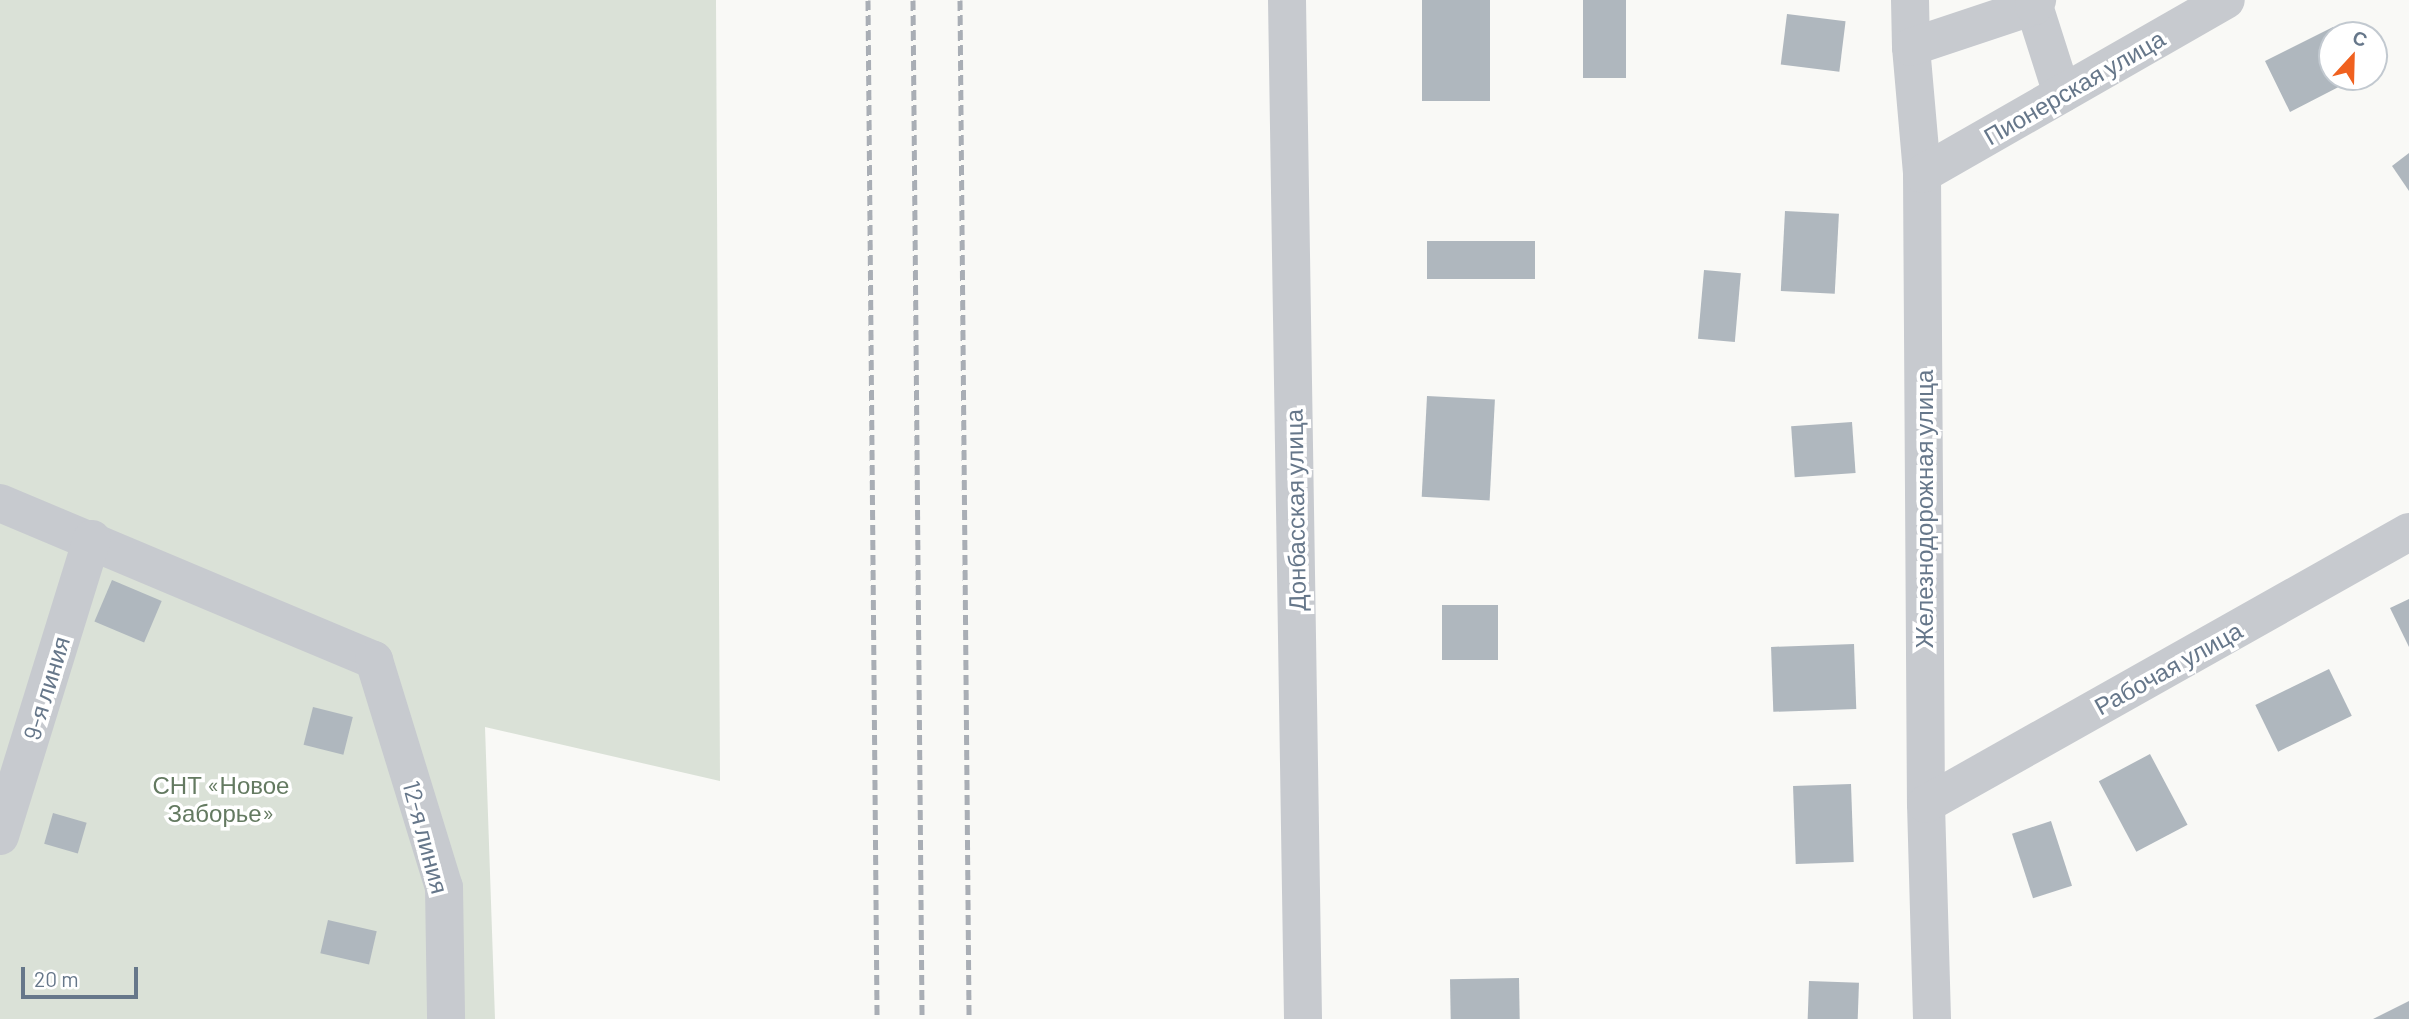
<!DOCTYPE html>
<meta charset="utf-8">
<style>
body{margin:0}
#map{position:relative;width:2409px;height:1019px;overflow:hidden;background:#f9f9f6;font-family:Barlow,sans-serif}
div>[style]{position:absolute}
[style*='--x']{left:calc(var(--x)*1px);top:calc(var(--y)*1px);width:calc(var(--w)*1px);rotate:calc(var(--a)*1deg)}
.green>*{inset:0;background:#dae1d7}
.building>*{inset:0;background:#afb7be;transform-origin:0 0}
.minor>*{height:38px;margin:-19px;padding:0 19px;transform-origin:19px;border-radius:19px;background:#c7cacf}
.rail>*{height:5px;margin-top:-2.5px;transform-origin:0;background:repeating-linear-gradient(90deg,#a9aeb5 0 10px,transparent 0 15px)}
span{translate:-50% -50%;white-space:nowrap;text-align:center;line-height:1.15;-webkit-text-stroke:7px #fff;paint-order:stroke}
.street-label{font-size:24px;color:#66778a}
.park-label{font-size:24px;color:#647a61}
.north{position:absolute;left:2318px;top:21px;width:70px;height:70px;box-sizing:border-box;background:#fff;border:2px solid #c2c9d0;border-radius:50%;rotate:22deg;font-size:19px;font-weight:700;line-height:28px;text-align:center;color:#66778a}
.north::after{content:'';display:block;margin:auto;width:24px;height:32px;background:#f0611f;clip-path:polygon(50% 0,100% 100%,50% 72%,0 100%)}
.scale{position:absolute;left:21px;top:967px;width:117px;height:32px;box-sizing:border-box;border:4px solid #66778a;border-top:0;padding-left:9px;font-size:21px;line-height:24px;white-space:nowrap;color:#66778a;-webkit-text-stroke:5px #fff;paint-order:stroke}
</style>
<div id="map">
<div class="green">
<div style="clip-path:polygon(0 0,716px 0,720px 781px,485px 727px,495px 1019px,0 1019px)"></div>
</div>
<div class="building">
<div style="left:1422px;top:0;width:68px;height:101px"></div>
<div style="left:1583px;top:0;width:43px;height:78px"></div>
<div style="left:1787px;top:14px;width:59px;height:51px;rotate:7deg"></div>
<div style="clip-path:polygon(2333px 27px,2337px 35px,2332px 35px,2332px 77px,2358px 77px,2290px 112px,2265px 61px)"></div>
<div style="clip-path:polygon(2409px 153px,2409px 191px,2392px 166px)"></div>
<div style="left:1785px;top:211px;width:54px;height:80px;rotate:3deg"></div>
<div style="left:1427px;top:241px;width:108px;height:38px"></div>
<div style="left:1704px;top:270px;width:37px;height:69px;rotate:5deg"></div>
<div style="left:1427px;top:396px;width:68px;height:101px;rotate:3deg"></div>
<div style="left:1852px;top:422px;width:51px;height:61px;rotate:86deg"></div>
<div style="left:112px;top:580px;width:54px;height:45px;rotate:23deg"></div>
<div style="clip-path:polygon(2409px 599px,2409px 647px,2390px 608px)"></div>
<div style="left:1498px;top:605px;width:55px;height:56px;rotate:90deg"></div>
<div style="left:1854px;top:644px;width:65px;height:83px;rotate:88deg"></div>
<div style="left:2329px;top:669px;width:52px;height:82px;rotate:64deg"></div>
<div style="left:313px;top:707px;width:41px;height:39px;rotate:14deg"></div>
<div style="left:2150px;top:754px;width:80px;height:58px;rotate:62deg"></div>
<div style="left:1851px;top:784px;width:78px;height:58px;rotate:88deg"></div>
<div style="left:53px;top:813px;width:35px;height:32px;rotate:16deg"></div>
<div style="left:2051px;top:821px;width:68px;height:41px;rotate:72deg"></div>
<div style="left:328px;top:920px;width:50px;height:34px;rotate:13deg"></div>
<div style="left:1519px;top:978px;width:41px;height:69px;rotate:89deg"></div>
<div style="left:1809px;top:981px;width:50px;height:38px;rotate:2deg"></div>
<div style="clip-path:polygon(2409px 1001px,2409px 1019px,2373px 1019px)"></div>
</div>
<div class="minor">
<div style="--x:1287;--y:0;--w:1019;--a:89.1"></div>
<div style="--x:1910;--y:0;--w:47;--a:88.8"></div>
<div style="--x:1911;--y:47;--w:127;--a:85"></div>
<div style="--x:1922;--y:174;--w:630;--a:89.64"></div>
<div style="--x:1926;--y:804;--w:215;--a:88.4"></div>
<div style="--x:2034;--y:6;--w:92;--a:72.3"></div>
<div style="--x:1911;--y:47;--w:130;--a:-18.4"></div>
<div style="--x:2034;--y:6;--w:7;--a:-63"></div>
<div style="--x:1922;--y:174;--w:350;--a:-29.8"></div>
<div style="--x:0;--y:503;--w:406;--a:22.8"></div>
<div style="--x:374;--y:660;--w:238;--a:72.9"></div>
<div style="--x:444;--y:887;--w:132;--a:89.1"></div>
<div style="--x:1926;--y:804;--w:554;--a:-29.39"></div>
<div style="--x:0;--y:836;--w:311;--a:-72.8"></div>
</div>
<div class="rail">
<div style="--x:868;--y:0;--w:1019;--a:89.49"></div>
<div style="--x:913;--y:0;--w:1019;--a:89.49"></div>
<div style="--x:960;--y:0;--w:1019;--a:89.49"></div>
</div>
<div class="street-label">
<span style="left:2074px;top:87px;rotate:-30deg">Пионерская улица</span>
<span style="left:1924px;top:509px;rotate:-90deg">Железнодорожная улица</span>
<span style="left:1295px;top:510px;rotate:-91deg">Донбасская улица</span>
<span style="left:2168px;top:668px;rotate:-29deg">Рабочая улица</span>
<span style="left:46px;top:688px;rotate:-73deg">9-я линия</span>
<span style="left:426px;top:837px;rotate:75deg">12-я линия</span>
</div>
<div class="park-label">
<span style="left:221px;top:799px">СНТ «Новое<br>Заборье»</span>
</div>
<div class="north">С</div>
<div class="scale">20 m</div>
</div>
